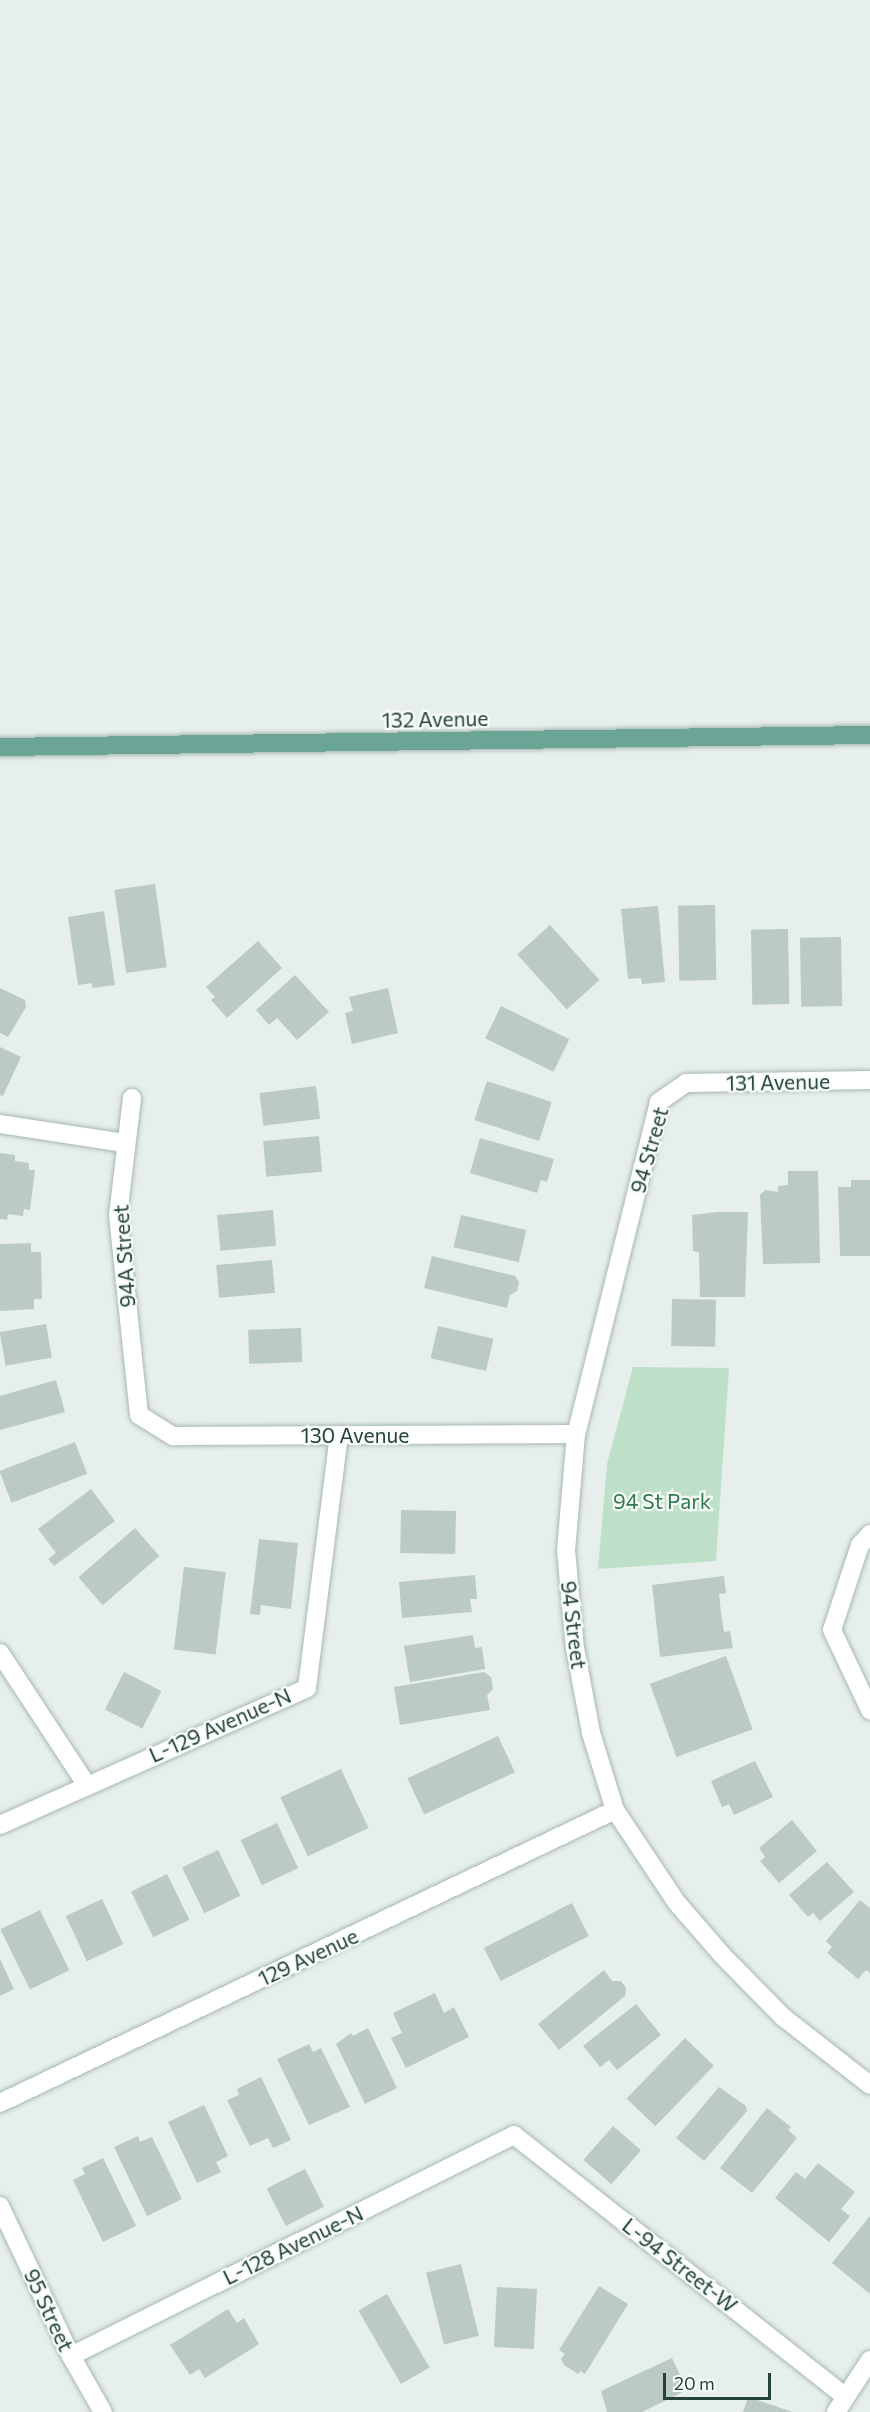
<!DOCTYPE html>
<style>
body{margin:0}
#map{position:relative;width:870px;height:2412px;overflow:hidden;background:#e6efeb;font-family:Commissioner,sans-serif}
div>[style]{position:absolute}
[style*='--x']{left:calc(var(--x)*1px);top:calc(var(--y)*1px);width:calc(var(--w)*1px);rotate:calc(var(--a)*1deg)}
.green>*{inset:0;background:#bfe0c8}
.building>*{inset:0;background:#bbcac4;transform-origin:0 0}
.roads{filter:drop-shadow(0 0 2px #a8b8b2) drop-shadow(0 0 2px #a8b8b2)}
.minor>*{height:18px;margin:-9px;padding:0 9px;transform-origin:9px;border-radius:9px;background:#fff}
.major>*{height:18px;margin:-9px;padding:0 9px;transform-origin:9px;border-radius:9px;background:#6aa596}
span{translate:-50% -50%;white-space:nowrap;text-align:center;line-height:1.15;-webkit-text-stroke:4.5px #f7fbf9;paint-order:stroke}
.street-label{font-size:21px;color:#24423a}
.park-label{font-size:21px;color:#2d7a4b}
.scale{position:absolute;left:663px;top:2373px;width:108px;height:27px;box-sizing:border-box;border:3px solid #24423a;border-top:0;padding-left:8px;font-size:18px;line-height:21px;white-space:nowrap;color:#24423a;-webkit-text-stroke:4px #f7fbf9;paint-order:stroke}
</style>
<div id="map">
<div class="green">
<div style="clip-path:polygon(633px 1367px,729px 1368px,716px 1561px,598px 1569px,607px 1464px)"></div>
</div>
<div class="building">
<div style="left:155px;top:884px;width:84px;height:41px;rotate:82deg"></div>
<div style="left:715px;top:905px;width:75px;height:37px;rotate:89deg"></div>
<div style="clip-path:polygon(658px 906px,665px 982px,642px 984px,641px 978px,628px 979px,621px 909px)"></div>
<div style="clip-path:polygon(104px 911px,115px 985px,92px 988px,92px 983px,78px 985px,68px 917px)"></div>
<div style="left:550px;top:925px;width:74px;height:44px;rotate:48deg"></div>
<div style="left:788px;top:929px;width:75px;height:37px;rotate:89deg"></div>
<div style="left:841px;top:937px;width:69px;height:41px;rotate:89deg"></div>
<div style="clip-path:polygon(258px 941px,282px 968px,227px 1018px,211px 1000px,215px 997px,206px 987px)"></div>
<div style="clip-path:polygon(295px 975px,329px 1012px,297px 1040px,277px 1018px,269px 1025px,256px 1010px)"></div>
<div style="clip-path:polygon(0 988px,25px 1000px,26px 1007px,8px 1037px,0 1033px)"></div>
<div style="clip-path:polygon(388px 988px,398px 1033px,352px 1044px,345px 1013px,353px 1011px,349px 997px)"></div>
<div style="left:501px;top:1006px;width:76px;height:36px;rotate:26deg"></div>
<div style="clip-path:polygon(0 1047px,21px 1057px,3px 1096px,0 1095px)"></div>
<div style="left:487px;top:1081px;width:68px;height:41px;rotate:18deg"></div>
<div style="left:316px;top:1086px;width:33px;height:57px;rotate:83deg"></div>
<div style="left:319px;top:1136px;width:36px;height:56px;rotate:85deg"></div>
<div style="clip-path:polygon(480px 1138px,554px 1159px,547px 1182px,541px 1180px,537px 1193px,470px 1173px)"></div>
<div style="clip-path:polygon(0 1153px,15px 1155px,15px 1161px,29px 1163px,29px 1170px,35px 1170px,30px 1210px,24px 1209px,23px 1216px,8px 1214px,7px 1220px,0 1219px)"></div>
<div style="clip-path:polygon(788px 1171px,818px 1171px,820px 1263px,763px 1264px,760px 1195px,765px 1190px,778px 1192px,778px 1186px,788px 1185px)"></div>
<div style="clip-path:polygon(851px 1180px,870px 1180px,870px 1256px,840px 1256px,838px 1187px,851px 1187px)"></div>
<div style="left:273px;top:1210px;width:36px;height:56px;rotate:85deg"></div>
<div style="clip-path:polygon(717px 1212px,748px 1212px,745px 1297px,700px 1297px,699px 1252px,693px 1251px,692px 1215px)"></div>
<div style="left:461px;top:1215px;width:67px;height:33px;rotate:13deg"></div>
<div style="clip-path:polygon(31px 1243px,31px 1252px,41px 1252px,42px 1299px,34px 1299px,34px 1309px,0 1311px,0 1244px)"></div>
<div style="clip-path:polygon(432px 1256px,515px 1276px,519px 1282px,517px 1291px,510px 1295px,507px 1308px,424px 1288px)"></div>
<div style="left:272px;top:1260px;width:33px;height:56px;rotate:85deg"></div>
<div style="left:672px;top:1299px;width:44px;height:47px;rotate:1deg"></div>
<div style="left:46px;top:1324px;width:34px;height:47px;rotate:80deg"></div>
<div style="left:438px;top:1326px;width:57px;height:33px;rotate:13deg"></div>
<div style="left:301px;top:1328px;width:34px;height:53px;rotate:88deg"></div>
<div style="clip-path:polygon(56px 1380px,65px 1412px,0 1430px,0 1396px)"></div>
<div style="left:75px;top:1442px;width:34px;height:81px;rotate:69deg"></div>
<div style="clip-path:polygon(91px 1489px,115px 1521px,54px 1566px,48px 1559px,56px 1553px,38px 1529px)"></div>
<div style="left:401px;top:1510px;width:55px;height:43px;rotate:1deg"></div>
<div style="left:135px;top:1528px;width:37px;height:75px;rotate:49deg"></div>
<div style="clip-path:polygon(259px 1539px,298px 1543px,291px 1609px,261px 1605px,260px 1615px,250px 1614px)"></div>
<div style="left:184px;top:1567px;width:42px;height:83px;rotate:7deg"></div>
<div style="clip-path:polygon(475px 1575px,477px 1599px,470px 1599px,472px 1612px,402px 1618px,399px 1582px)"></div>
<div style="clip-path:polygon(724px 1576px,726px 1593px,719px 1594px,721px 1613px,724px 1632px,730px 1631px,733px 1648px,660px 1657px,652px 1585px)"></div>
<div style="clip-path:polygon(473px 1635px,475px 1648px,482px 1647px,485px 1669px,410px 1682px,404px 1646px)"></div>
<div style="left:726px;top:1656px;width:78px;height:81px;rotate:70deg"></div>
<div style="left:124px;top:1672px;width:42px;height:42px;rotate:27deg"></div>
<div style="clip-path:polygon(484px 1672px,491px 1677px,493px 1689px,487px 1695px,490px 1710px,400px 1725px,394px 1687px)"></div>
<div style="left:498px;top:1736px;width:40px;height:100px;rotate:65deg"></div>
<div style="clip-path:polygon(755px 1761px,773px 1797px,734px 1815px,729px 1804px,722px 1807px,711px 1781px)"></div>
<div style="left:341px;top:1769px;width:65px;height:67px;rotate:65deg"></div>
<div style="clip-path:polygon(792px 1820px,817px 1851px,779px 1883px,760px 1861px,765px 1857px,759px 1848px)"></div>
<div style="left:277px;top:1823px;width:50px;height:40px;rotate:65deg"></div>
<div style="left:218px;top:1850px;width:51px;height:40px;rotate:64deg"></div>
<div style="clip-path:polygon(827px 1862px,854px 1892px,820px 1921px,813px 1913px,808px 1917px,789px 1895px)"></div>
<div style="left:167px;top:1874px;width:51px;height:40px;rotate:64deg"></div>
<div style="left:102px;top:1899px;width:50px;height:40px;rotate:65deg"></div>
<div style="clip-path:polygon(860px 1900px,870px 1908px,870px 1973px,866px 1970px,858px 1979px,827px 1953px,832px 1947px,826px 1941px)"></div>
<div style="left:572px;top:1903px;width:37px;height:99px;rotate:63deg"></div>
<div style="left:40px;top:1910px;width:67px;height:44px;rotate:64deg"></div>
<div style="clip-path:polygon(0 1959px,14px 1989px,0 1996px)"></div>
<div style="clip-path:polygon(604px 1970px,612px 1981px,621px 1981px,626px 1988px,625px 1996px,559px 2050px,538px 2024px)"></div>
<div style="clip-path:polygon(435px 1993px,444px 2013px,454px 2007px,469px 2037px,406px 2068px,391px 2038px,402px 2033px,393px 2013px)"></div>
<div style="clip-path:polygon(636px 2004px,661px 2035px,617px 2070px,609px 2060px,600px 2067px,583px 2046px)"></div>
<div style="clip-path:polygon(368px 2028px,397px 2088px,365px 2104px,336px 2044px,351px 2033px,353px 2036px)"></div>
<div style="left:685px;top:2038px;width:40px;height:84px;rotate:44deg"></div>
<div style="clip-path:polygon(309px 2044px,313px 2052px,321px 2048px,350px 2107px,309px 2125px,277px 2059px)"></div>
<div style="clip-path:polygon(261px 2077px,291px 2140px,273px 2148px,268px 2138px,250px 2146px,227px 2100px,239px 2095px,237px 2089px)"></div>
<div style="clip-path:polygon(719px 2087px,746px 2106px,747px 2111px,704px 2161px,676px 2138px)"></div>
<div style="clip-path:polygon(204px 2105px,228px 2156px,216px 2162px,221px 2172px,197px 2183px,168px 2122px)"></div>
<div style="clip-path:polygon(767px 2108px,791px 2127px,788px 2130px,797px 2138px,752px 2193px,720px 2168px)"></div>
<div style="left:613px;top:2126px;width:37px;height:45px;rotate:41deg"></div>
<div style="clip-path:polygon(138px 2136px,140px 2142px,152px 2137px,182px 2199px,147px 2216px,114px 2147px)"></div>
<div style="clip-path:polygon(103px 2158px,136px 2226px,103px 2242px,73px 2180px,85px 2174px,82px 2168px)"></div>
<div style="clip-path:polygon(818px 2163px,855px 2192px,841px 2209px,850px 2216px,829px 2242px,775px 2198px,796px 2172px,805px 2179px)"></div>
<div style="left:305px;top:2169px;width:42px;height:43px;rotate:63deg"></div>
<div style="clip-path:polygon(870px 2216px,870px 2294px,832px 2263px)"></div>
<div style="left:461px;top:2264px;width:74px;height:36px;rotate:76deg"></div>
<div style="clip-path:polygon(599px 2286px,628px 2304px,585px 2374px,580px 2371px,578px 2374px,564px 2365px,561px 2359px,565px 2354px,559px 2350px)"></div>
<div style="left:497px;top:2287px;width:40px;height:60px;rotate:3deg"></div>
<div style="left:387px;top:2294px;width:85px;height:33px;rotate:60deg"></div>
<div style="clip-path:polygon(228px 2309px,237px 2323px,244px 2318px,259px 2344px,205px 2378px,199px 2369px,190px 2375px,170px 2345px)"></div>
<div style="clip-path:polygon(672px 2358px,687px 2390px,642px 2412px,607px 2412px,601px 2391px)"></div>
<div style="clip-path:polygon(748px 2397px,793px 2412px,743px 2412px)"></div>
</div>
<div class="roads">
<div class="minor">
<div style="--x:870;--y:1080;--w:184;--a:179.1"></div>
<div style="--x:686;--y:1083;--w:33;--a:145"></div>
<div style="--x:659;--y:1102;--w:342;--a:104"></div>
<div style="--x:576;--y:1434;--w:116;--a:94.9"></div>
<div style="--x:566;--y:1550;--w:98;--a:84.8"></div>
<div style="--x:575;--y:1648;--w:86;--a:79.3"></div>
<div style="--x:591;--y:1733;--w:81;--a:72.7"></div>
<div style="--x:615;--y:1810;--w:112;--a:56.3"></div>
<div style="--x:677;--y:1903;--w:70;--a:49"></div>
<div style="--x:723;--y:1956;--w:86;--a:45.5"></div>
<div style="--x:783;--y:2017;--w:110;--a:38"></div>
<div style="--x:132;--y:1098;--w:118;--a:96.8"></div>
<div style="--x:118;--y:1215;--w:201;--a:84"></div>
<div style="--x:139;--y:1415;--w:40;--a:32"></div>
<div style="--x:173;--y:1436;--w:403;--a:-0.3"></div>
<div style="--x:0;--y:1124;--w:125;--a:8.7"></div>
<div style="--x:870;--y:1534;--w:15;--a:132"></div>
<div style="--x:860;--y:1545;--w:89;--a:108.2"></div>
<div style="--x:832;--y:1630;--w:89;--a:64.6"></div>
<div style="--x:0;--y:1653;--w:157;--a:56.7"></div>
<div style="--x:0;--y:1825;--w:336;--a:-24"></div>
<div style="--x:307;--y:1688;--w:255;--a:-82.8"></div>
<div style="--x:0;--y:2103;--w:681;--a:-25.47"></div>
<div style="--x:0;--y:2206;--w:166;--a:64.7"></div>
<div style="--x:71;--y:2356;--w:64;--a:60.3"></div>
<div style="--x:71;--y:2356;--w:495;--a:-26.5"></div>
<div style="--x:514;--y:2135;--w:422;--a:38.3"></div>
<div style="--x:836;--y:2412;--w:62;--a:-56.8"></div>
</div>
<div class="major">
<div style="--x:0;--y:747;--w:870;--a:-0.79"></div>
</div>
</div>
<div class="street-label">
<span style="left:435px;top:719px;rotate:-1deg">132 Avenue</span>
<span style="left:778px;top:1082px;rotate:-1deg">131 Avenue</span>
<span style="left:649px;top:1150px;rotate:-74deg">94 Street</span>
<span style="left:124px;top:1256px;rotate:-94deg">94A Street</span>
<span style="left:355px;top:1435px">130 Avenue</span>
<span style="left:574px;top:1625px;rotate:83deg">94 Street</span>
<span style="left:220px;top:1725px;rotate:-24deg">L-129 Avenue-N</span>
<span style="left:308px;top:1957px;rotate:-25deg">129 Avenue</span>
<span style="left:293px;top:2245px;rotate:-26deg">L-128 Avenue-N</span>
<span style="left:680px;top:2265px;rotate:38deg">L-94 Street-W</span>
<span style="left:49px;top:2310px;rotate:65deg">95 Street</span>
</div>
<div class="park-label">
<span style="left:662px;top:1501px">94 St Park</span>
</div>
<div class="scale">20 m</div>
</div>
